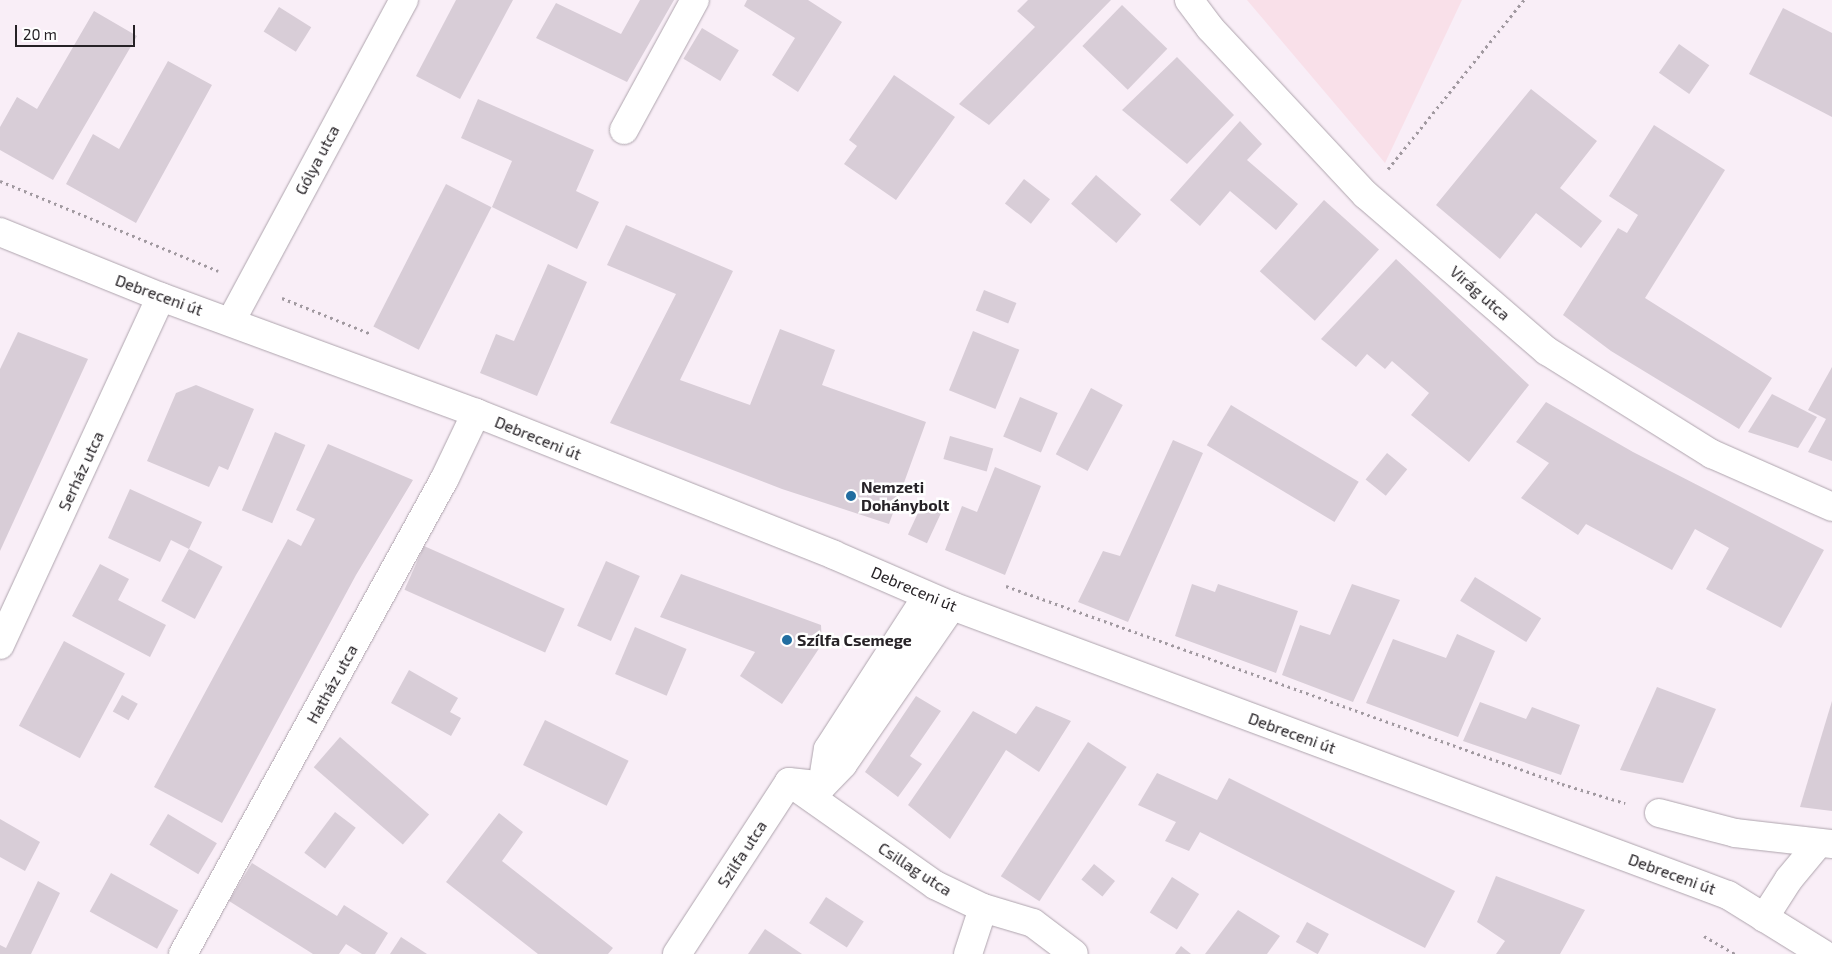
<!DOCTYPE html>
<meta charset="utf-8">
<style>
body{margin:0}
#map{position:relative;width:1832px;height:954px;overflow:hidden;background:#f9eef7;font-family:"Exo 2",sans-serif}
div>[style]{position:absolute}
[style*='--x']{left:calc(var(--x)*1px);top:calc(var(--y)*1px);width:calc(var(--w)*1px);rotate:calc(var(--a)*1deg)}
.education>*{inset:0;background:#f9e0e9}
.building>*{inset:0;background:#d8cdd7;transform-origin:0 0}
.path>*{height:3px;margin-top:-1.5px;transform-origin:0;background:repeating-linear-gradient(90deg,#a199a0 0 2.5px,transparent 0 6.5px)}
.roads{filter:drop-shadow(0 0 1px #aea4ad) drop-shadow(0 0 1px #aea4ad)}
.minor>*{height:28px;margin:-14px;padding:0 14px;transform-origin:14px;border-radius:14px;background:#fff}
.dots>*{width:14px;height:14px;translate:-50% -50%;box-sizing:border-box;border:2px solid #fff;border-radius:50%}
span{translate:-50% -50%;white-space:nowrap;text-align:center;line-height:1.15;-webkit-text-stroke:5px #fff;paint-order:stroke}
.street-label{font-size:16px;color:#262226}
.poi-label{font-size:16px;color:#262226;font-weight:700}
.left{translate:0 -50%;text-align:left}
.scale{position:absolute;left:15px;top:25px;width:120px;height:22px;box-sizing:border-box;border:2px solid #262226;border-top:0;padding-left:6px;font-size:15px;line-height:18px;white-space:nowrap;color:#262226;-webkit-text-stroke:4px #fff;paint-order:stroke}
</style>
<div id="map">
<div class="education">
<div style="clip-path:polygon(1247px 0,1462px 0,1385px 163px)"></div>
</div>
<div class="building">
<div style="clip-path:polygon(456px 0,513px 0,460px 99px,416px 76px)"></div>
<div style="clip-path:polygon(640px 0,674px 0,627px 82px,536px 38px,556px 3px,621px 34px)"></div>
<div style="clip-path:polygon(747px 0,808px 0,842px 22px,798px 92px,772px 75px,795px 38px,744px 6px)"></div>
<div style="clip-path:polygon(1028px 0,1111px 0,989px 125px,959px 104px,1035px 27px,1017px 11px)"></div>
<div style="left:1122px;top:5px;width:63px;height:57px;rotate:44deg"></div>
<div style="left:279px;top:7px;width:38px;height:29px;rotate:32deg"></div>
<div style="clip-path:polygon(1783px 8px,1832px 33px,1832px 117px,1749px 74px)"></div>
<div style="clip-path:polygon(94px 11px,137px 36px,53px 180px,0 150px,0 127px,17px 97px,37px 109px)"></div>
<div style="left:702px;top:28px;width:43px;height:36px;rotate:31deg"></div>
<div style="left:1679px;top:44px;width:37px;height:35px;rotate:35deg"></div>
<div style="clip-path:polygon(1177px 57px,1234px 115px,1187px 164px,1122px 110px)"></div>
<div style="clip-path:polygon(168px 61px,212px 85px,136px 223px,66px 184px,93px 134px,119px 149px)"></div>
<div style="clip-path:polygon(894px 75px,955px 117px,896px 200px,844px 164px,857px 146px,849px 140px)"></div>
<div style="clip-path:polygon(1531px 89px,1597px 141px,1560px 188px,1602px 221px,1581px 248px,1536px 213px,1500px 259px,1436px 205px)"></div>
<div style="clip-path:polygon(478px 99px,594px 150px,576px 191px,599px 202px,577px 249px,492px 207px,512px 161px,461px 138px)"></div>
<div style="clip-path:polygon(1240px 121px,1262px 144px,1247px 160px,1298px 204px,1276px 230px,1230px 191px,1200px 226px,1170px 200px)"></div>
<div style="clip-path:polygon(1654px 125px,1725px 170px,1645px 298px,1772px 378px,1739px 429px,1611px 351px,1563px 315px,1618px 228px,1627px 233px,1638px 215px,1609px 196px)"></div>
<div style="left:1096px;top:175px;width:60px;height:38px;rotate:41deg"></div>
<div style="left:1024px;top:179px;width:33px;height:31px;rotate:38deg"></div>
<div style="left:446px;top:184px;width:51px;height:160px;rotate:27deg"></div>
<div style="left:1324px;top:200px;width:74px;height:96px;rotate:42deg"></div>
<div style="clip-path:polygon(626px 225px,733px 271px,680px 380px,750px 405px,780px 329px,835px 350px,822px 385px,926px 422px,889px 524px,782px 489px,610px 423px,676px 294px,607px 265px)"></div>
<div style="clip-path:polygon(1396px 259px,1529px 385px,1469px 462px,1411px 415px,1429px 393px,1392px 361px,1385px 369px,1367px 354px,1356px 367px,1321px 339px)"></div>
<div style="clip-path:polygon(548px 264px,587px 282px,537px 396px,480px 373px,496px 334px,514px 341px)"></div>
<div style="left:984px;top:290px;width:35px;height:22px;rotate:22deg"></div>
<div style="left:973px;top:331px;width:50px;height:64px;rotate:22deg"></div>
<div style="clip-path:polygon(18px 332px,88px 359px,0 551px,0 369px)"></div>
<div style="clip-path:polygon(1832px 367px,1832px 461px,1808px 452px,1826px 419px,1808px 410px)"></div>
<div style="clip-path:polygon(196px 385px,254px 409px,228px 470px,219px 466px,209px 487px,147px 461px,176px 393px)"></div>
<div style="left:1091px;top:388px;width:36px;height:75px;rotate:28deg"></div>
<div style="clip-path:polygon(1772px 394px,1817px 417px,1798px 448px,1748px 432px)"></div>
<div style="left:1020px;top:397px;width:41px;height:43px;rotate:23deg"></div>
<div style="clip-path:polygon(1546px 402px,1633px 452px,1824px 550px,1781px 628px,1706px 589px,1729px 548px,1695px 529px,1672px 570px,1586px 524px,1578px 535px,1521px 498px,1549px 463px,1516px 442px)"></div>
<div style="left:1231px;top:405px;width:149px;height:47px;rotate:31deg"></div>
<div style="left:275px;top:432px;width:33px;height:85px;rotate:23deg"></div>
<div style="left:950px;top:436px;width:45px;height:24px;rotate:16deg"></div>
<div style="clip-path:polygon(1173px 440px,1203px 453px,1128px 622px,1078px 602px,1103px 551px,1120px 556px)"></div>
<div style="clip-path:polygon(328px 444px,413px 480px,356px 575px,222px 823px,154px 787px,288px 539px,301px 546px,315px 519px,296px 510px)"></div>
<div style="left:1387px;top:453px;width:26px;height:34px;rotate:39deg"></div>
<div style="clip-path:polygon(995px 467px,1041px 486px,1005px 575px,945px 550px,962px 506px,977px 512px)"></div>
<div style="clip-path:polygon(130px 489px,202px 522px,189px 549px,171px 540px,160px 562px,108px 538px)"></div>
<div style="left:924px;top:500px;width:21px;height:38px;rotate:25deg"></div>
<div style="left:424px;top:546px;width:154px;height:48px;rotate:24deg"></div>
<div style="left:189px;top:549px;width:38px;height:59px;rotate:28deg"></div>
<div style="left:606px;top:561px;width:37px;height:71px;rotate:24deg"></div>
<div style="clip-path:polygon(100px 564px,129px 579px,118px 600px,166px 625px,150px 657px,72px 616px)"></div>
<div style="clip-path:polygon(681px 574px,821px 625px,822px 644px,782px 704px,740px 676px,755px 652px,660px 617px)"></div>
<div style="left:1475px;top:577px;width:78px;height:28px;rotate:32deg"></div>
<div style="clip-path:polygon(1192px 584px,1215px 592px,1218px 584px,1298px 611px,1276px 673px,1175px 636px)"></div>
<div style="clip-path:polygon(1352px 584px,1400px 600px,1353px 702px,1282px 675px,1300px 625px,1330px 635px)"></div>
<div style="left:635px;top:627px;width:56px;height:51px;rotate:23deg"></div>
<div style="clip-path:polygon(1457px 634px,1495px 651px,1458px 737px,1366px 703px,1393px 639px,1446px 658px)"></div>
<div style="left:64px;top:641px;width:69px;height:96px;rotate:28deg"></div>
<div style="clip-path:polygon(409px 670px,458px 698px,450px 712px,461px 718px,451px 736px,391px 703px)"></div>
<div style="clip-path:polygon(1657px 687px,1716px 709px,1683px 783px,1620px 770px)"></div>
<div style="left:122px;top:695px;width:18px;height:19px;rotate:29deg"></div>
<div style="clip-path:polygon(916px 696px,941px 711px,910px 756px,922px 764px,898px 797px,865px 772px)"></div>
<div style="clip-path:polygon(1832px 701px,1832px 811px,1800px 807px)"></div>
<div style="clip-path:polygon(1480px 702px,1526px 719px,1532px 707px,1580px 725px,1561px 775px,1463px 741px)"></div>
<div style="clip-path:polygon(1036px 706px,1071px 721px,1039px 772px,1006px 750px,950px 839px,908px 805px,973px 711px,1016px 734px)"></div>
<div style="left:545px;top:720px;width:93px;height:50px;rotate:26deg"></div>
<div style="left:340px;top:737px;width:118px;height:40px;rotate:41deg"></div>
<div style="left:1088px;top:742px;width:46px;height:160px;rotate:33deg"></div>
<div style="clip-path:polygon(1157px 773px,1217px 800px,1229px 778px,1455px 891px,1425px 948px,1200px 832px,1189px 851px,1165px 841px,1176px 822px,1138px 805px)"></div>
<div style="left:335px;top:812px;width:26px;height:51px;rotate:37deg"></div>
<div style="clip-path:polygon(499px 813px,523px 832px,502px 861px,613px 948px,608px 954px,538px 954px,446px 882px)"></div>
<div style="left:168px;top:814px;width:57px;height:36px;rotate:31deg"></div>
<div style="clip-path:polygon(0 819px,40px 842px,25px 871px,0 857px)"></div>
<div style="clip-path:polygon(252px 863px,337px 916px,344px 905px,388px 933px,375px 954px,362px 954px,346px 944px,339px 954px,313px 954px,229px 901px)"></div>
<div style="left:1094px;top:864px;width:27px;height:20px;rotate:39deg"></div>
<div style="left:111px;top:873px;width:77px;height:44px;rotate:29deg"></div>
<div style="clip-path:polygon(1496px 876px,1585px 910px,1560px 954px,1496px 954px,1505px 941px,1477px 922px)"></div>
<div style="left:1172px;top:877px;width:32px;height:42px;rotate:32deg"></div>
<div style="clip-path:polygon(38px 881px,60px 893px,31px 954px,0 954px,0 945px,6px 948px)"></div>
<div style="left:826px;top:897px;width:45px;height:31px;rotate:33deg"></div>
<div style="clip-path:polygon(1238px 910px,1280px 936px,1267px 954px,1205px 954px)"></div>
<div style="left:1307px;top:922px;width:25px;height:23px;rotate:29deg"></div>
<div style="clip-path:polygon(765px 929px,802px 954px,748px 954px)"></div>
<div style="clip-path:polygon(401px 937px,427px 954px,390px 954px)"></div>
<div style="clip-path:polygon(1181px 946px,1191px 954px,1175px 954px)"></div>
</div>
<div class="path">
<div style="--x:1388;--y:169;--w:217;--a:-51.2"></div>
<div style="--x:0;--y:181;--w:236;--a:22.4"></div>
<div style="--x:282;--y:298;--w:96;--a:22"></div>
<div style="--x:1006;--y:586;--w:590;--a:19.6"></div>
<div style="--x:1562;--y:784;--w:66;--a:16.8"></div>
<div style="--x:1704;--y:936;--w:36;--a:30"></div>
</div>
<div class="roads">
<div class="minor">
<div style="--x:1189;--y:0;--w:35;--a:53"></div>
<div style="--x:1210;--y:28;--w:229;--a:47"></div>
<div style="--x:1366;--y:195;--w:239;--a:40.8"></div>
<div style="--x:1547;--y:351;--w:195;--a:32"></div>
<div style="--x:1712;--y:454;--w:131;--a:23.8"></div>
<div style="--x:624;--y:130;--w:148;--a:-61.4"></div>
<div style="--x:0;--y:232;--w:174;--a:22"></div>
<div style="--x:161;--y:297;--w:336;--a:20.2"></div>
<div style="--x:476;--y:413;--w:385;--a:21.6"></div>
<div style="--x:834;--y:555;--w:129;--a:23.4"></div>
<div style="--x:952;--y:606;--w:828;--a:20.43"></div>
<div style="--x:1728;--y:895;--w:112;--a:31.8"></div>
<div style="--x:231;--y:321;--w:365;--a:-61.7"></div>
<div style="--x:0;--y:645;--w:383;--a:-65.2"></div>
<div style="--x:789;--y:782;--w:179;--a:35.2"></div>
<div style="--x:935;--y:885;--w:53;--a:25.6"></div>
<div style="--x:983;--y:908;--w:52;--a:16.7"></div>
<div style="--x:1033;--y:923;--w:51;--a:37.1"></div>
<div style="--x:822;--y:786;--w:30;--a:-46"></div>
<div style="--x:843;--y:764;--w:192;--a:-55.4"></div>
<div style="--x:822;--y:786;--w:37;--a:-81"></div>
<div style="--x:828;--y:749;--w:182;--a:-57.1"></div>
<div style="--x:1659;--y:813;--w:79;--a:14.7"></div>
<div style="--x:1735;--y:833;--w:98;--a:6.5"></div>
<div style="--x:1764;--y:918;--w:46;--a:-57.3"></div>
<div style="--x:1789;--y:879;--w:47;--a:-50.2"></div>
<div style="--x:183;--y:954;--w:543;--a:-61.17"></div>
<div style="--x:445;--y:478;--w:72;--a:-64.5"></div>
<div style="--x:677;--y:954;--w:205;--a:-56.9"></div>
<div style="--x:789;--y:782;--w:19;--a:6"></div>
<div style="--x:968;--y:954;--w:48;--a:-71.9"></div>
</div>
</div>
<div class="dots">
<div style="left:851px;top:496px;background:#216da0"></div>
<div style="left:787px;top:640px;background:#216da0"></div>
</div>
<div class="street-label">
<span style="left:317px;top:160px;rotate:-62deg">Gólya utca</span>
<span style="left:1480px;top:293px;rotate:41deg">Virág utca</span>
<span style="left:159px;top:295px;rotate:20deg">Debreceni út</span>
<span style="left:538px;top:438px;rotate:22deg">Debreceni út</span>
<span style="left:81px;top:471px;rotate:-65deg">Serház utca</span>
<span style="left:914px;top:589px;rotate:23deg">Debreceni út</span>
<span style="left:332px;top:684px;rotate:-61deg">Hatház utca</span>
<span style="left:1292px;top:733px;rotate:20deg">Debreceni út</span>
<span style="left:742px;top:854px;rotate:-57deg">Szilfa utca</span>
<span style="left:915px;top:869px;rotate:33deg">Csillag utca</span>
<span style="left:1672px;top:874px;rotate:20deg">Debreceni út</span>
</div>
<div class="poi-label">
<span class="left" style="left:861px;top:496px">Nemzeti<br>Dohánybolt</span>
<span class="left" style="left:797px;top:640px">Szílfa Csemege</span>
</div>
<div class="scale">20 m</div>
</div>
